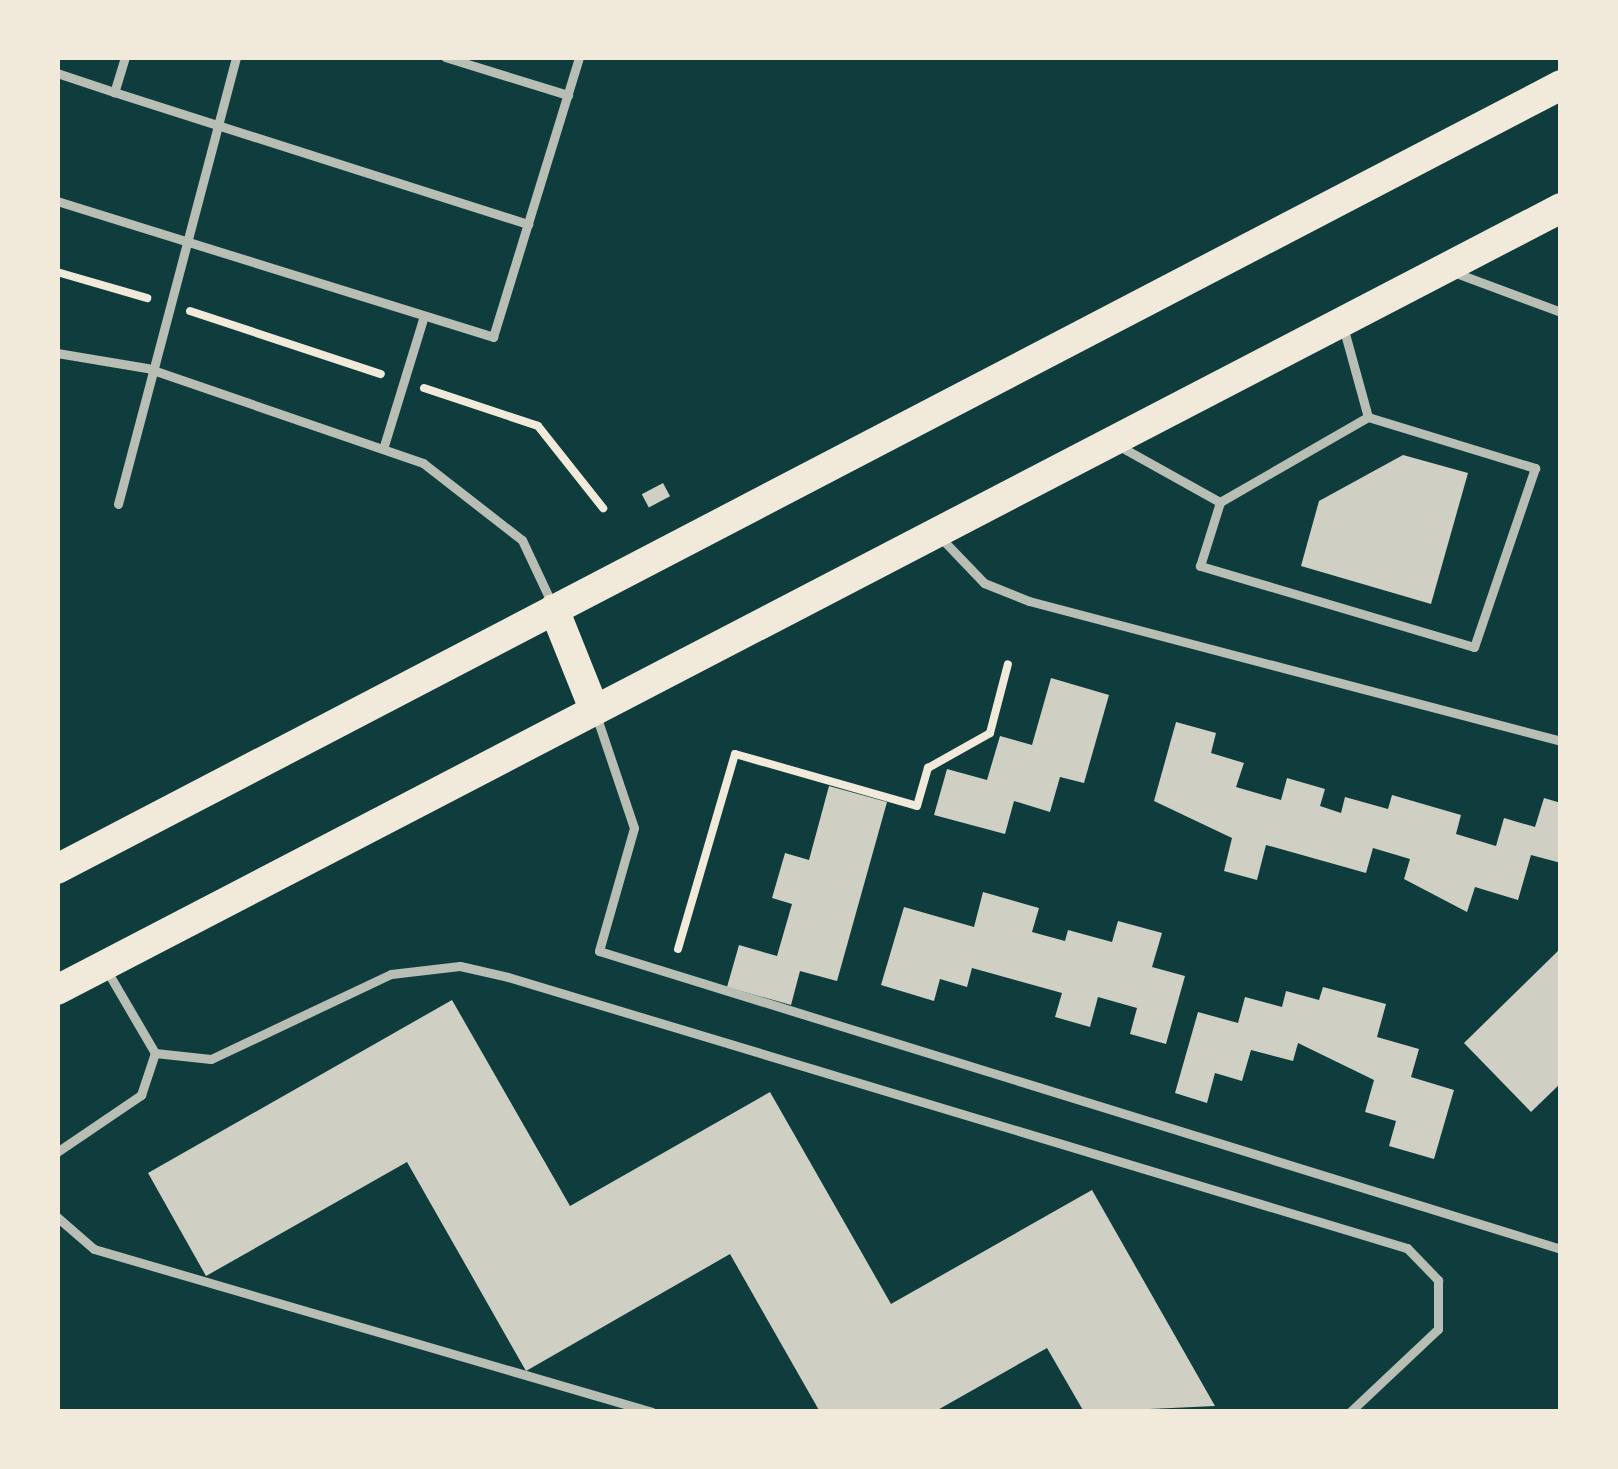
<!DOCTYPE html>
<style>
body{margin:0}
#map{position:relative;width:1618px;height:1469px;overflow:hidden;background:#0f3d3e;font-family:"Sofia Sans Condensed",sans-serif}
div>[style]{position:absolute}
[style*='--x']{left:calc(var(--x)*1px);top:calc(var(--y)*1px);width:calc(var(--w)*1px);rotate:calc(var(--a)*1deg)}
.building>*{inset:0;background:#cfcfc3;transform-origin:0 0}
.path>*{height:8px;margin:-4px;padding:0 4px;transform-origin:4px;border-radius:4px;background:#f1e9da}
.service>*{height:9px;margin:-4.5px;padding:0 4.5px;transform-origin:4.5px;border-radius:4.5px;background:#b8beb3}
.primary>*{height:30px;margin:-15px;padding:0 15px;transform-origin:15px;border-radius:15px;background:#f1e9da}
span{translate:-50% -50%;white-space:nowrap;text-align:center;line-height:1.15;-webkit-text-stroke:12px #f1e9da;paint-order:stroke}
.frame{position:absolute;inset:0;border:60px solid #f1e9da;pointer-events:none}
</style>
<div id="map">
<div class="building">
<div style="clip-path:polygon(1403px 455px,1468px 473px,1431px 604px,1301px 566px,1319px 501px)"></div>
<div style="left:663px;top:483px;width:15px;height:24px;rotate:62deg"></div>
<div style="clip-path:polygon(1051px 678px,1109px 695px,1084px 783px,1060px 777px,1050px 812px,1014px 801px,1005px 834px,934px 815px,947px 769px,987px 780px,1000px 736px,1032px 745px)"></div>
<div style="clip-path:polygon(1176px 722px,1216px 733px,1211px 753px,1244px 763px,1236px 787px,1281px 800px,1287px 778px,1325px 789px,1320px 806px,1341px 813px,1345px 797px,1388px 809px,1392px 795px,1461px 815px,1456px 834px,1496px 846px,1504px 818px,1535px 827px,1544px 798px,1561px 803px,1561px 863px,1531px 855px,1518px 900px,1475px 887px,1467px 912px,1404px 879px,1410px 859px,1373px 848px,1366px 873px,1266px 845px,1257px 880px,1224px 871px,1232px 838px,1154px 801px)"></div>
<div style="clip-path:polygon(829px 786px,887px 802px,837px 981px,800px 971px,791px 1005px,727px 987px,739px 945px,777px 956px,792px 904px,772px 898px,785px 853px,809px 860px)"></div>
<div style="clip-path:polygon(983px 892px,1039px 908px,1032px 932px,1065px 941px,1068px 930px,1112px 942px,1118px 921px,1162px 933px,1152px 967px,1185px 976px,1166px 1044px,1130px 1034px,1137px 1008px,1098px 997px,1090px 1027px,1055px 1017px,1062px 993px,972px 968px,967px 987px,940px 979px,934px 1001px,881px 985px,904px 907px,974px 927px)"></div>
<div style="clip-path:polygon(1561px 948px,1561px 1083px,1531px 1112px,1464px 1043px)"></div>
<div style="clip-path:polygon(1323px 987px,1386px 1004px,1377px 1037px,1419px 1049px,1411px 1077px,1454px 1090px,1434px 1159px,1389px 1146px,1396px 1121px,1365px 1112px,1374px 1080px,1298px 1043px,1293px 1061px,1251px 1050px,1242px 1081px,1215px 1073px,1207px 1103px,1175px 1093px,1198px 1012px,1238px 1023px,1245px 997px,1282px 1007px,1286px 991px,1319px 1000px)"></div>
<div style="clip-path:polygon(452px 1000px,570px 1206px,770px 1092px,891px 1304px,1092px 1190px,1215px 1406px,1084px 1412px,1047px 1348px,934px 1412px,820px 1412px,730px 1254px,526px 1371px,407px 1162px,206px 1276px,148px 1173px)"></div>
</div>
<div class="path">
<div style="--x:57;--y:272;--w:94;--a:16.1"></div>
<div style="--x:190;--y:311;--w:201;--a:18.3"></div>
<div style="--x:424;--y:388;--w:120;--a:18.4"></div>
<div style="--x:538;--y:426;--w:105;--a:51.6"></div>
<div style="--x:678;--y:949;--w:203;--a:-73.7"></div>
<div style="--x:735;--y:754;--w:189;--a:15.9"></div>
<div style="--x:917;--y:806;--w:40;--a:-74"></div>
<div style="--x:928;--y:768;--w:71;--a:-29.4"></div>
<div style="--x:990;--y:733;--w:71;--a:-75.4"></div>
</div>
<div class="service">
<div style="--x:125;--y:57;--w:37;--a:107"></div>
<div style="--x:114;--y:92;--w:435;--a:17.7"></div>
<div style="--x:445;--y:57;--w:129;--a:17.2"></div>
<div style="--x:57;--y:73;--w:60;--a:18.4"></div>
<div style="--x:57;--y:201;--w:457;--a:17.3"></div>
<div style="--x:493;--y:337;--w:293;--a:-72.9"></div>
<div style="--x:1456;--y:273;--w:112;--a:20.4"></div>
<div style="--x:1344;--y:330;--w:90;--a:74.6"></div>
<div style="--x:57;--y:353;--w:91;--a:9.5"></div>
<div style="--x:147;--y:368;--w:292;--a:19"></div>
<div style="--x:423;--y:463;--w:125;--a:37.9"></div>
<div style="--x:522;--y:540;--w:73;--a:64.8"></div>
<div style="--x:1368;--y:417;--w:175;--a:17"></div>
<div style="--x:1535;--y:468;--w:189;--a:108.8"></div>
<div style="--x:1474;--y:647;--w:286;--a:-163.5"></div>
<div style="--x:1200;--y:566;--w:67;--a:-72.6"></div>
<div style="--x:1220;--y:502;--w:171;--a:-29.9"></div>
<div style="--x:1121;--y:447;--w:113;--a:29.1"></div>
<div style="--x:383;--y:449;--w:139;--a:-72.9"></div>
<div style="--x:118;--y:504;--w:462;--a:-75.2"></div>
<div style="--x:939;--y:536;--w:65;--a:46.2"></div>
<div style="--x:984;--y:583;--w:48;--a:21.8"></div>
<div style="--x:1029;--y:601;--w:550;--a:14.74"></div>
<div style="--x:596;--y:715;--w:119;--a:71.4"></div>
<div style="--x:634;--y:828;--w:128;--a:105.9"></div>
<div style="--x:599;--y:951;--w:1007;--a:17.21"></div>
<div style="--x:155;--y:1053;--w:56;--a:6.1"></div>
<div style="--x:211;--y:1059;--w:199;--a:-25.3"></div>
<div style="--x:391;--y:974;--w:69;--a:-6.6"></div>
<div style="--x:460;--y:966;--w:49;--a:12.9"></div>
<div style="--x:508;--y:977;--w:939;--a:16.78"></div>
<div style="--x:1407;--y:1248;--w:45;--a:45.9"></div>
<div style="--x:1438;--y:1280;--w:49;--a:90"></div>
<div style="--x:1438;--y:1329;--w:121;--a:136.7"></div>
<div style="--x:57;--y:1152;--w:102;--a:-34.2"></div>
<div style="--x:141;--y:1095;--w:44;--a:-71.6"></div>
<div style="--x:155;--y:1053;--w:95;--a:-120.3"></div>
<div style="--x:57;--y:1217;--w:49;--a:40.9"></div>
<div style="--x:94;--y:1249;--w:581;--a:16.28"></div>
</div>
<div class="primary">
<div style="--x:554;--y:609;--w:108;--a:68.2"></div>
<div style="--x:57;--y:869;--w:1696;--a:-27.53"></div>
<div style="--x:57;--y:990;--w:1695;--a:-27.47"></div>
</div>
<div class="frame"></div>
</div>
